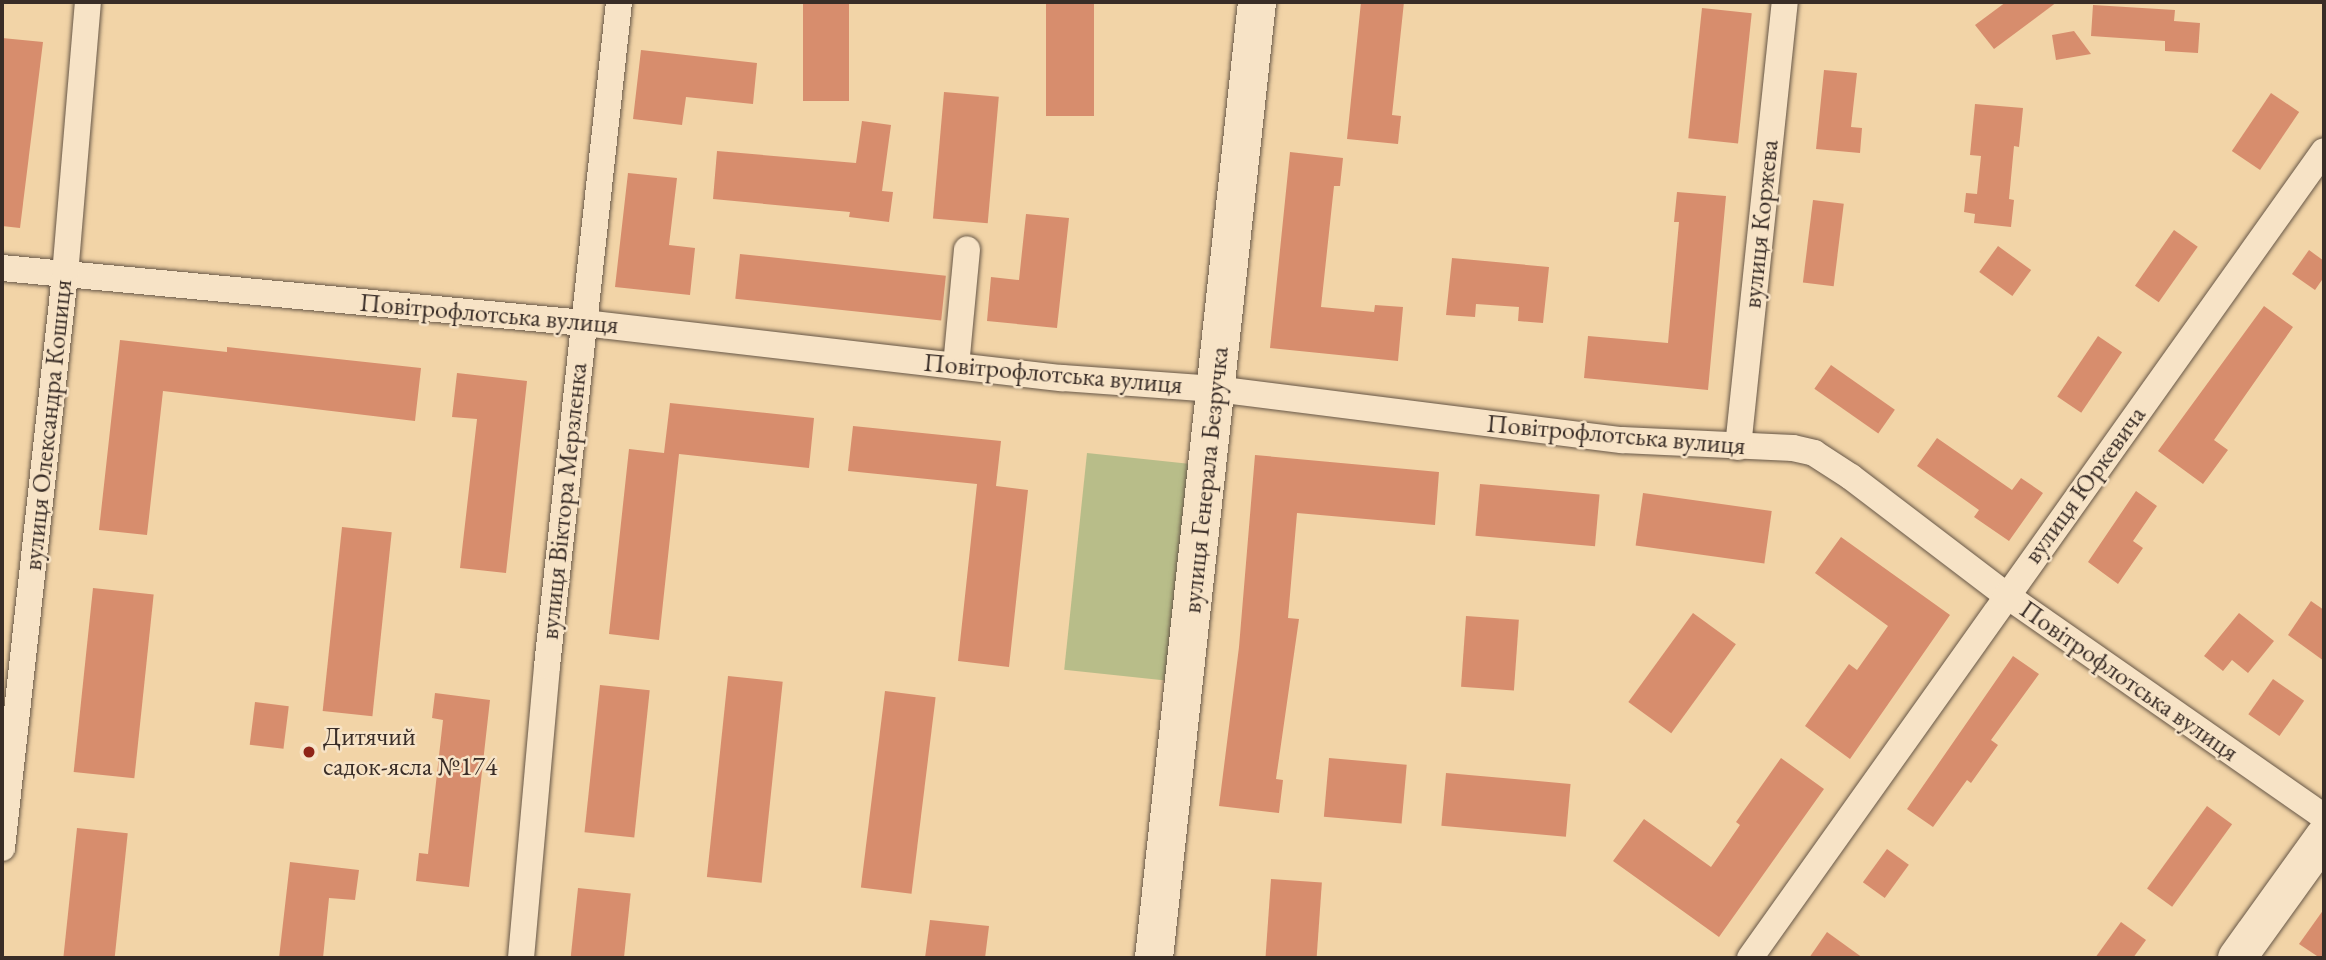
<!DOCTYPE html>
<meta charset="utf-8">
<style>
body{margin:0}
#map{position:relative;width:2326px;height:960px;overflow:hidden;background:#f2d4a7;font-family:"EB Garamond",serif}
div>[style]{position:absolute}
[style*='--x']{left:calc(var(--x)*1px);top:calc(var(--y)*1px);width:calc(var(--w)*1px);rotate:calc(var(--a)*1deg)}
.green>*{inset:0;background:#b8bd89;transform-origin:0 0}
.building>*{inset:0;background:#d78d6d;transform-origin:0 0}
.roads{filter:drop-shadow(0 0 2px #675747) drop-shadow(0 0 2px #675747)}
.street>*{height:26px;margin:-13px;padding:0 13px;transform-origin:13px;border-radius:13px;background:#f7e3c6}
.secondary>*{height:38px;margin:-19px;padding:0 19px;transform-origin:19px;border-radius:19px;background:#f7e3c6}
.dots>*{width:19px;height:19px;translate:-50% -50%;box-sizing:border-box;border:4px solid #f7e3c6;border-radius:50%}
span{translate:-50% -50%;white-space:nowrap;text-align:center;line-height:1.15;-webkit-text-stroke:5px #f7e3c6;paint-order:stroke}
.street-label{font-size:26px;color:#392d27}
.poi-label{font-size:26px;color:#392d27}
.left{translate:0 -50%;text-align:left}
.frame{position:absolute;inset:0;border:4px solid #392d27;pointer-events:none}
</style>
<div id="map">
<div class="green">
<div style="left:1087px;top:453px;width:109px;height:218px;rotate:6deg"></div>
</div>
<div class="building">
<div style="left:803px;top:2px;width:46px;height:99px"></div>
<div style="left:1046px;top:2px;width:48px;height:114px"></div>
<div style="clip-path:polygon(1361px 2px,1404px 2px,1392px 115px,1401px 116px,1398px 144px,1347px 139px)"></div>
<div style="clip-path:polygon(2006px 2px,2057px 2px,1994px 49px,1975px 25px)"></div>
<div style="clip-path:polygon(2093px 5px,2175px 10px,2174px 21px,2200px 23px,2198px 53px,2165px 51px,2165px 41px,2091px 36px)"></div>
<div style="left:1702px;top:8px;width:50px;height:131px;rotate:6deg"></div>
<div style="clip-path:polygon(2074px 31px,2091px 54px,2056px 60px,2052px 35px)"></div>
<div style="clip-path:polygon(2px 38px,43px 42px,20px 228px,2px 226px)"></div>
<div style="clip-path:polygon(641px 50px,757px 63px,753px 104px,686px 97px,682px 125px,633px 119px)"></div>
<div style="clip-path:polygon(1824px 70px,1857px 73px,1851px 127px,1862px 128px,1860px 153px,1816px 149px)"></div>
<div style="left:944px;top:92px;width:55px;height:127px;rotate:5deg"></div>
<div style="left:2271px;top:93px;width:34px;height:70px;rotate:34deg"></div>
<div style="clip-path:polygon(1975px 104px,2023px 108px,2019px 147px,2014px 146px,2009px 199px,2014px 200px,2011px 227px,1974px 223px,1975px 214px,1964px 212px,1966px 193px,1977px 194px,1981px 156px,1970px 155px)"></div>
<div style="clip-path:polygon(862px 121px,891px 125px,882px 191px,893px 192px,889px 222px,849px 217px,850px 212px,713px 199px,717px 151px,856px 163px)"></div>
<div style="clip-path:polygon(1290px 152px,1343px 158px,1340px 186px,1334px 186px,1321px 307px,1374px 312px,1375px 305px,1403px 307px,1398px 361px,1270px 348px)"></div>
<div style="clip-path:polygon(628px 173px,677px 178px,669px 245px,695px 248px,690px 295px,615px 287px)"></div>
<div style="clip-path:polygon(1677px 192px,1726px 196px,1708px 390px,1584px 378px,1588px 336px,1668px 343px,1679px 222px,1674px 222px)"></div>
<div style="left:1813px;top:200px;width:31px;height:83px;rotate:7deg"></div>
<div style="clip-path:polygon(1026px 214px,1069px 218px,1057px 328px,987px 321px,991px 277px,1019px 280px)"></div>
<div style="left:2174px;top:230px;width:29px;height:68px;rotate:35deg"></div>
<div style="left:1998px;top:246px;width:41px;height:32px;rotate:36deg"></div>
<div style="clip-path:polygon(2309px 250px,2324px 261px,2324px 277px,2315px 290px,2292px 274px)"></div>
<div style="left:740px;top:254px;width:207px;height:45px;rotate:6deg"></div>
<div style="clip-path:polygon(1452px 258px,1549px 267px,1543px 323px,1518px 321px,1519px 307px,1476px 304px,1475px 317px,1446px 315px)"></div>
<div style="clip-path:polygon(2264px 306px,2293px 327px,2214px 440px,2228px 450px,2203px 484px,2158px 451px)"></div>
<div style="left:2098px;top:336px;width:29px;height:73px;rotate:34deg"></div>
<div style="clip-path:polygon(120px 340px,227px 352px,227px 347px,421px 368px,415px 421px,163px 391px,147px 535px,99px 530px)"></div>
<div style="left:1831px;top:365px;width:78px;height:29px;rotate:35deg"></div>
<div style="clip-path:polygon(457px 373px,527px 381px,506px 573px,460px 568px,477px 419px,452px 417px)"></div>
<div style="clip-path:polygon(670px 403px,814px 418px,809px 468px,679px 454px,659px 640px,609px 634px,629px 449px,664px 453px)"></div>
<div style="clip-path:polygon(853px 426px,1001px 441px,996px 486px,1028px 490px,1009px 667px,958px 661px,977px 484px,848px 471px)"></div>
<div style="clip-path:polygon(1937px 438px,2012px 490px,2021px 478px,2043px 493px,2009px 541px,1974px 517px,1979px 510px,1917px 466px)"></div>
<div style="clip-path:polygon(1255px 455px,1439px 472px,1435px 525px,1297px 513px,1288px 618px,1299px 619px,1276px 779px,1283px 780px,1279px 813px,1219px 806px,1239px 647px)"></div>
<div style="left:1480px;top:484px;width:120px;height:52px;rotate:5deg"></div>
<div style="clip-path:polygon(2136px 491px,2157px 506px,2133px 541px,2143px 548px,2118px 584px,2088px 562px)"></div>
<div style="left:1643px;top:493px;width:130px;height:53px;rotate:8deg"></div>
<div style="left:342px;top:527px;width:50px;height:185px;rotate:6deg"></div>
<div style="clip-path:polygon(1841px 537px,1950px 615px,1850px 759px,1805px 726px,1849px 664px,1857px 670px,1888px 626px,1815px 573px)"></div>
<div style="left:93px;top:588px;width:61px;height:185px;rotate:6deg"></div>
<div style="clip-path:polygon(2311px 601px,2324px 610px,2324px 661px,2288px 635px)"></div>
<div style="left:1693px;top:613px;width:53px;height:110px;rotate:36deg"></div>
<div style="clip-path:polygon(2239px 613px,2274px 641px,2248px 673px,2232px 660px,2223px 671px,2204px 656px)"></div>
<div style="left:1466px;top:616px;width:53px;height:71px;rotate:4deg"></div>
<div style="clip-path:polygon(2013px 656px,2039px 674px,1991px 740px,1998px 745px,1971px 783px,1967px 780px,1933px 827px,1907px 809px)"></div>
<div style="left:728px;top:676px;width:55px;height:202px;rotate:6deg"></div>
<div style="left:2273px;top:679px;width:38px;height:43px;rotate:35deg"></div>
<div style="left:600px;top:685px;width:50px;height:148px;rotate:6deg"></div>
<div style="left:885px;top:691px;width:51px;height:198px;rotate:7deg"></div>
<div style="clip-path:polygon(435px 693px,490px 700px,469px 887px,416px 881px,419px 853px,428px 854px,443px 720px,432px 718px)"></div>
<div style="left:255px;top:702px;width:34px;height:43px;rotate:7deg"></div>
<div style="left:1329px;top:758px;width:78px;height:59px;rotate:5deg"></div>
<div style="clip-path:polygon(1781px 758px,1824px 789px,1719px 937px,1613px 861px,1644px 819px,1711px 867px,1740px 825px,1736px 822px)"></div>
<div style="left:1446px;top:773px;width:125px;height:53px;rotate:5deg"></div>
<div style="left:2207px;top:806px;width:31px;height:102px;rotate:36deg"></div>
<div style="left:77px;top:828px;width:51px;height:131px;rotate:6deg"></div>
<div style="left:1887px;top:849px;width:27px;height:41px;rotate:36deg"></div>
<div style="clip-path:polygon(290px 862px,359px 870px,355px 900px,329px 898px,323px 958px,279px 958px)"></div>
<div style="left:1271px;top:879px;width:51px;height:79px;rotate:4deg"></div>
<div style="left:578px;top:888px;width:53px;height:70px;rotate:6deg"></div>
<div style="clip-path:polygon(2324px 909px,2324px 958px,2320px 958px,2299px 944px)"></div>
<div style="clip-path:polygon(930px 920px,989px 926px,985px 958px,925px 958px)"></div>
<div style="clip-path:polygon(2121px 922px,2146px 940px,2133px 958px,2095px 958px)"></div>
<div style="clip-path:polygon(1827px 932px,1863px 958px,1809px 958px)"></div>
</div>
<div class="roads">
<div class="street">
<div style="--x:2;--y:268;--w:585;--a:5.4"></div>
<div style="--x:584;--y:323;--w:481;--a:6.6"></div>
<div style="--x:1062;--y:378;--w:154;--a:4.1"></div>
<div style="--x:1216;--y:389;--w:409;--a:7.2"></div>
<div style="--x:1622;--y:440;--w:171;--a:2.7"></div>
<div style="--x:1793;--y:448;--w:22;--a:13"></div>
<div style="--x:1814;--y:453;--w:44;--a:33"></div>
<div style="--x:1851;--y:477;--w:195;--a:37.3"></div>
<div style="--x:2006;--y:595;--w:388;--a:34.9"></div>
<div style="--x:956;--y:366;--w:117;--a:-84.6"></div>
<div style="--x:1738;--y:447;--w:447;--a:-84"></div>
<div style="--x:2;--y:848;--w:576;--a:-83.73"></div>
<div style="--x:65;--y:275;--w:274;--a:-85.2"></div>
<div style="--x:521;--y:958;--w:293;--a:-84.9"></div>
<div style="--x:547;--y:666;--w:668;--a:-83.81"></div>
<div style="--x:1750;--y:958;--w:990;--a:-54.58"></div>
</div>
<div class="secondary">
<div style="--x:1154;--y:958;--w:962;--a:-83.85"></div>
<div style="--x:2237;--y:958;--w:149;--a:-54.3"></div>
</div>
</div>
<div class="dots">
<div style="left:309px;top:752px;background:#8f2418"></div>
</div>
<div class="street-label">
<span style="left:1761px;top:224px;rotate:-84deg">вулиця Коржева</span>
<span style="left:489px;top:314px;rotate:5deg">Повітрофлотська вулиця</span>
<span style="left:1053px;top:374px;rotate:5deg">Повітрофлотська вулиця</span>
<span style="left:48px;top:425px;rotate:-84deg">вулиця Олександра Кошиця</span>
<span style="left:1616px;top:435px;rotate:5deg">Повітрофлотська вулиця</span>
<span style="left:1206px;top:480px;rotate:-84deg">вулиця Генерала Безручка</span>
<span style="left:2085px;top:485px;rotate:-54deg">вулиця Юркевича</span>
<span style="left:564px;top:501px;rotate:-84deg">вулиця Віктора Мерзленка</span>
<span style="left:2129px;top:681px;rotate:35deg">Повітрофлотська вулиця</span>
</div>
<div class="poi-label">
<span class="left" style="left:323px;top:752px">Дитячий<br>садок-ясла №174</span>
</div>
<div class="frame"></div>
</div>
